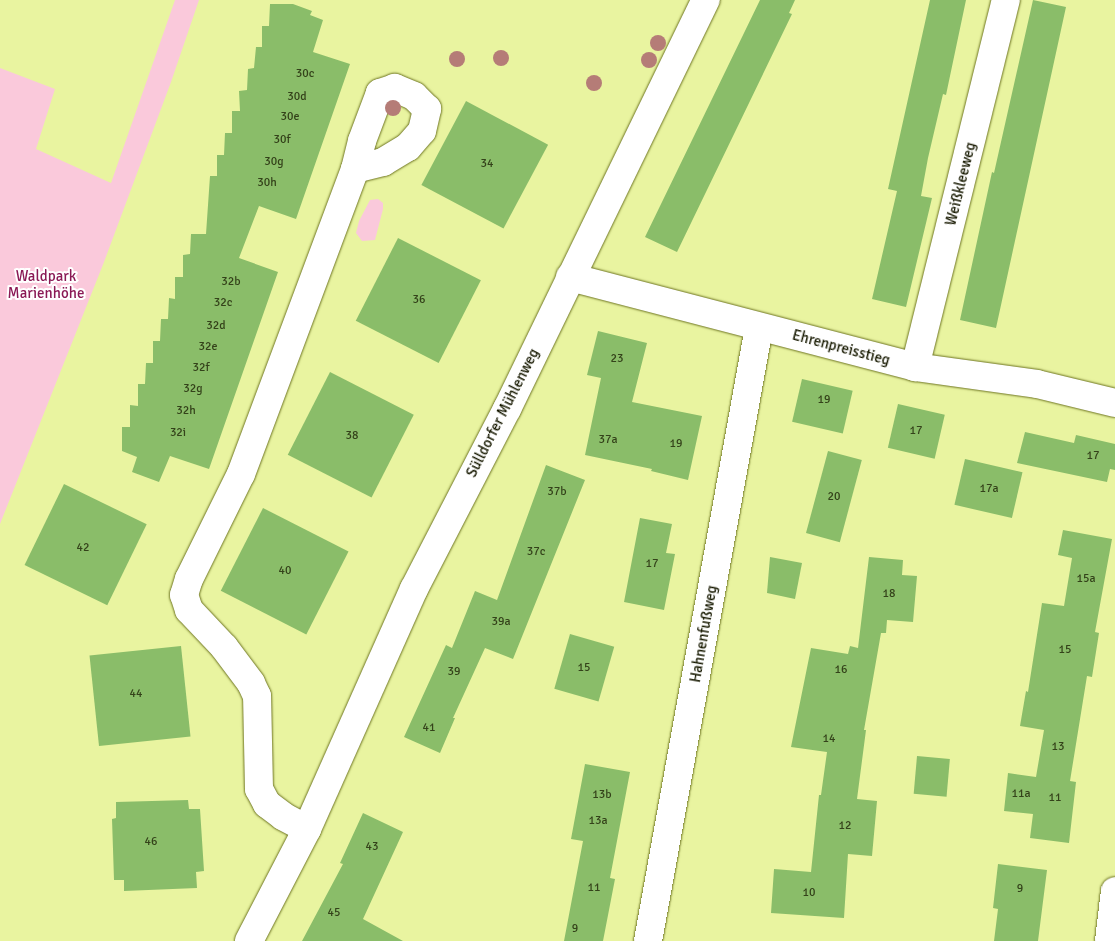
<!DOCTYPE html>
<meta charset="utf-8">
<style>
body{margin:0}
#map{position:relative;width:1115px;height:941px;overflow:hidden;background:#e9f4a0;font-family:Signika,sans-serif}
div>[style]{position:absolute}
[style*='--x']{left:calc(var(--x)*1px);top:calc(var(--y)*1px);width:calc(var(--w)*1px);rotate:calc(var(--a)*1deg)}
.green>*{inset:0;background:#fac9db}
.building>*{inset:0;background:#8abd69;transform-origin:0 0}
.roads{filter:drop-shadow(0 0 1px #6e7522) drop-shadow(0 0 1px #6e7522)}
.street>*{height:28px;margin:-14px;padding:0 14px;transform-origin:14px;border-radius:14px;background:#fff}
.trees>*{width:16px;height:16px;margin:-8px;border-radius:50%;background:#b57c77}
span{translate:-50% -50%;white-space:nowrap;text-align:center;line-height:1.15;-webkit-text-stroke:4px #fff;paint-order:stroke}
.number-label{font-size:12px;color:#34421a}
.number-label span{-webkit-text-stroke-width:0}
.street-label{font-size:15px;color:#171900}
.park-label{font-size:15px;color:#8a1955}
</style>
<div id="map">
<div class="green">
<div style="clip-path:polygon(175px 0,199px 0,171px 82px,104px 262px,0 524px,0 68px,55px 89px,36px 149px,111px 183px)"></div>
<div style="clip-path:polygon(378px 199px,383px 203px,383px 209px,375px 240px,362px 241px,356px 233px,359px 221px,370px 200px)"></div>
</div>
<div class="building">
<div style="clip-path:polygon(760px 0,795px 0,789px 13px,792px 14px,677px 252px,645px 237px)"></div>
<div style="clip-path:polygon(930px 0,966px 0,946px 95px,943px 94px,928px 158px,921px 196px,932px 198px,906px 307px,872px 299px,897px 191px,888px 189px)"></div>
<div style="clip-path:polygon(1033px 0,1066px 7px,996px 328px,960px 320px,992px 172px,994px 173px)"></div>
<div style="clip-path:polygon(270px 4px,293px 4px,312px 11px,310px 15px,323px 20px,313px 52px,350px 64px,296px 219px,259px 206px,239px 258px,278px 272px,209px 469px,170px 456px,159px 482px,132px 472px,137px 457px,122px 451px,122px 427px,130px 427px,130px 405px,138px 406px,138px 384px,145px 384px,146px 363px,153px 363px,153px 341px,160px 341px,161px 319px,168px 319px,169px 298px,175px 299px,175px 277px,183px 277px,183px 255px,190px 254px,191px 234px,206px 234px,210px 176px,217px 176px,217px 155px,224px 155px,225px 133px,232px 133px,232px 111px,240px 111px,239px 91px,247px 90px,248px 69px,254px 68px,256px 47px,262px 47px,262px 26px,269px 26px)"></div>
<div style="left:466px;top:101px;width:93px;height:95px;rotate:28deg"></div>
<div style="left:398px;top:238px;width:93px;height:93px;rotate:27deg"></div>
<div style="clip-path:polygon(598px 331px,647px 343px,632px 402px,702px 416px,688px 480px,651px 471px,652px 469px,585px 455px,601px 378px,587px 375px)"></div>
<div style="left:330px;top:372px;width:94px;height:93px;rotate:27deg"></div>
<div style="left:802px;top:379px;width:52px;height:44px;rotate:13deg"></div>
<div style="left:898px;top:404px;width:48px;height:45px;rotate:13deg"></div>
<div style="clip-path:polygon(1025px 432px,1074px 443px,1076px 435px,1115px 444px,1115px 470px,1110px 469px,1107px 482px,1017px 463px)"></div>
<div style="left:828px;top:451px;width:35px;height:85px;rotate:15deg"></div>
<div style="left:965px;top:459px;width:59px;height:47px;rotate:13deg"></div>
<div style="clip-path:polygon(546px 465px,585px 480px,513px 659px,485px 648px,453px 718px,455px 718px,440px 753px,404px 737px,446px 645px,452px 648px,475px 591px,497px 600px)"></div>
<div style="left:64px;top:484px;width:92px;height:90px;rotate:26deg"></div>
<div style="left:263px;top:508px;width:96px;height:93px;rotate:27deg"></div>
<div style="clip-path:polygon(640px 518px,672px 524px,666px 553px,675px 554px,664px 610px,624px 602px)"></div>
<div style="clip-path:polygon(1063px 530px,1112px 539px,1095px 632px,1099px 633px,1092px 677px,1087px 676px,1070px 781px,1076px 782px,1069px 843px,1030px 838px,1033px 814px,1004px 811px,1008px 773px,1036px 777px,1044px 730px,1020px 726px,1026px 691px,1028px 692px,1042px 603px,1064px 606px,1072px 558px,1058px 555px)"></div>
<div style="clip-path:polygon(770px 557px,802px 563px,795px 599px,767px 593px)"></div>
<div style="clip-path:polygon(869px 557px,903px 560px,902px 575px,917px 576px,913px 622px,887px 620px,886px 633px,881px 633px,864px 730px,866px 730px,857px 799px,877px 801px,872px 856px,848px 854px,844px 918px,771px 913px,774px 869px,811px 872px,819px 795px,821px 795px,827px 752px,791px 747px,811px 648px,848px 654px,850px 646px,858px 648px)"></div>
<div style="left:570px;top:634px;width:46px;height:57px;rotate:16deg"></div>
<div style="left:181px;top:646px;width:91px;height:92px;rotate:84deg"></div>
<div style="left:917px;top:756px;width:33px;height:38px;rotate:5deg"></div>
<div style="clip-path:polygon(585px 764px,630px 772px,610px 878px,615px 879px,603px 941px,564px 941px,583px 841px,571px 839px)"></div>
<div style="clip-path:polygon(188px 800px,189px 809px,200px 809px,204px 871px,196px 872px,197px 888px,124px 891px,124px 880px,114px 880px,112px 819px,116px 818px,116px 802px)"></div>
<div style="clip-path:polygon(363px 813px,403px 832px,363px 919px,403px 941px,302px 941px,343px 864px,340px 863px)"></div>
<div style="clip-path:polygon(998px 864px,1047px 870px,1038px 941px,994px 941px,998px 909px,993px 908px)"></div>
</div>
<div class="roads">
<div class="street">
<div style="--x:570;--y:277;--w:357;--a:14.6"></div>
<div style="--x:915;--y:367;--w:123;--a:7.9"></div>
<div style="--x:1037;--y:384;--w:80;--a:13.7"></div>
<div style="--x:915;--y:367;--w:378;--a:-76.1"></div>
<div style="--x:307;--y:829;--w:27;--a:-152"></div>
<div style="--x:283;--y:816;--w:20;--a:-143"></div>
<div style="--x:267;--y:804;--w:17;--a:-118"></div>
<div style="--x:259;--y:789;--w:93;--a:-91.2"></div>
<div style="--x:257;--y:696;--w:14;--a:-115"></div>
<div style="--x:251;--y:683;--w:45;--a:-126.9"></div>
<div style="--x:224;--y:647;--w:51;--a:-133.4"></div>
<div style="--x:189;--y:610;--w:16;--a:-108"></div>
<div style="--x:184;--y:595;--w:17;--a:-73"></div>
<div style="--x:189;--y:579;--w:117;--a:-63.7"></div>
<div style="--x:241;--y:474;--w:326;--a:-69.5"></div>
<div style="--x:355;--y:169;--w:29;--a:-14"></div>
<div style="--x:383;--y:162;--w:29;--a:-31"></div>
<div style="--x:408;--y:147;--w:21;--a:-49"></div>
<div style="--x:422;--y:131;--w:23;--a:-77"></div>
<div style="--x:427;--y:109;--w:18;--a:-135"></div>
<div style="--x:414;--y:96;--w:21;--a:-157"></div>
<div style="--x:395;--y:88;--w:16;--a:162"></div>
<div style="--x:380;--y:93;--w:51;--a:110.6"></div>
<div style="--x:362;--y:141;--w:29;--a:104"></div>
<div style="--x:249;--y:941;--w:126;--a:-62.6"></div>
<div style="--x:307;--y:829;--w:263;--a:-66"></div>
<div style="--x:414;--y:589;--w:203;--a:-62.7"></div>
<div style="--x:507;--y:409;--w:455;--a:-64.1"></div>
<div style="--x:648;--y:941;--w:624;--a:-79.75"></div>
<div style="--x:1109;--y:941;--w:50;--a:-83.2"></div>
</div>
</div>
<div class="trees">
<div style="left:658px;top:43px"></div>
<div style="left:501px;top:58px"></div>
<div style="left:457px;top:59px"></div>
<div style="left:649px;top:60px"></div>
<div style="left:594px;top:83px"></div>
<div style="left:393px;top:108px"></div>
</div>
<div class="number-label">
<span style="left:305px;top:74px">30c</span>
<span style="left:297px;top:97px">30d</span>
<span style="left:290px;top:117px">30e</span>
<span style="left:282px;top:140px">30f</span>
<span style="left:274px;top:162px">30g</span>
<span style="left:487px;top:164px">34</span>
<span style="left:267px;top:183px">30h</span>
<span style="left:231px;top:282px">32b</span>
<span style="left:419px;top:300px">36</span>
<span style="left:223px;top:303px">32c</span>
<span style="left:216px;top:326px">32d</span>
<span style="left:208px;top:347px">32e</span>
<span style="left:617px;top:359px">23</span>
<span style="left:201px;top:368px">32f</span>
<span style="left:193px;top:389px">32g</span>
<span style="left:824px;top:400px">19</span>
<span style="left:186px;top:411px">32h</span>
<span style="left:916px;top:431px">17</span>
<span style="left:178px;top:433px">32i</span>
<span style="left:352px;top:436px">38</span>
<span style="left:608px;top:440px">37a</span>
<span style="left:676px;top:444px">19</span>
<span style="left:1093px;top:456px">17</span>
<span style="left:989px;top:489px">17a</span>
<span style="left:557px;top:492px">37b</span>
<span style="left:834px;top:497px">20</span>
<span style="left:83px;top:548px">42</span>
<span style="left:536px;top:552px">37c</span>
<span style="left:652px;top:564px">17</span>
<span style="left:285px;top:571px">40</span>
<span style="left:1086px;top:579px">15a</span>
<span style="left:889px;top:594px">18</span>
<span style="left:501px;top:622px">39a</span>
<span style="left:1065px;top:650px">15</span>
<span style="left:584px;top:668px">15</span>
<span style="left:841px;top:670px">16</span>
<span style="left:454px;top:672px">39</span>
<span style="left:136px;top:694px">44</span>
<span style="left:429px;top:728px">41</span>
<span style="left:829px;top:739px">14</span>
<span style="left:1058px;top:747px">13</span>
<span style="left:1021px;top:794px">11a</span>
<span style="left:602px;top:795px">13b</span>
<span style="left:1055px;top:798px">11</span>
<span style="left:598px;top:821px">13a</span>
<span style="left:845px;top:826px">12</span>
<span style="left:151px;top:842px">46</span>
<span style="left:372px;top:847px">43</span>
<span style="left:594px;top:888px">11</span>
<span style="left:1020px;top:889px">9</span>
<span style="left:809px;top:893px">10</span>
<span style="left:334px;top:913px">45</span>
<span style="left:575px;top:929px">9</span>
</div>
<div class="street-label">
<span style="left:961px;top:184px;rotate:-76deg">Weißkleeweg</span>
<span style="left:841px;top:348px;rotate:15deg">Ehrenpreisstieg</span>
<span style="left:503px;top:413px;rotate:-63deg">Sülldorfer Mühlenweg</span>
<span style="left:704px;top:634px;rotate:-80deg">Hahnenfußweg</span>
</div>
<div class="park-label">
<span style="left:46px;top:285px">Waldpark<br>Marienhöhe</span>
</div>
</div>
